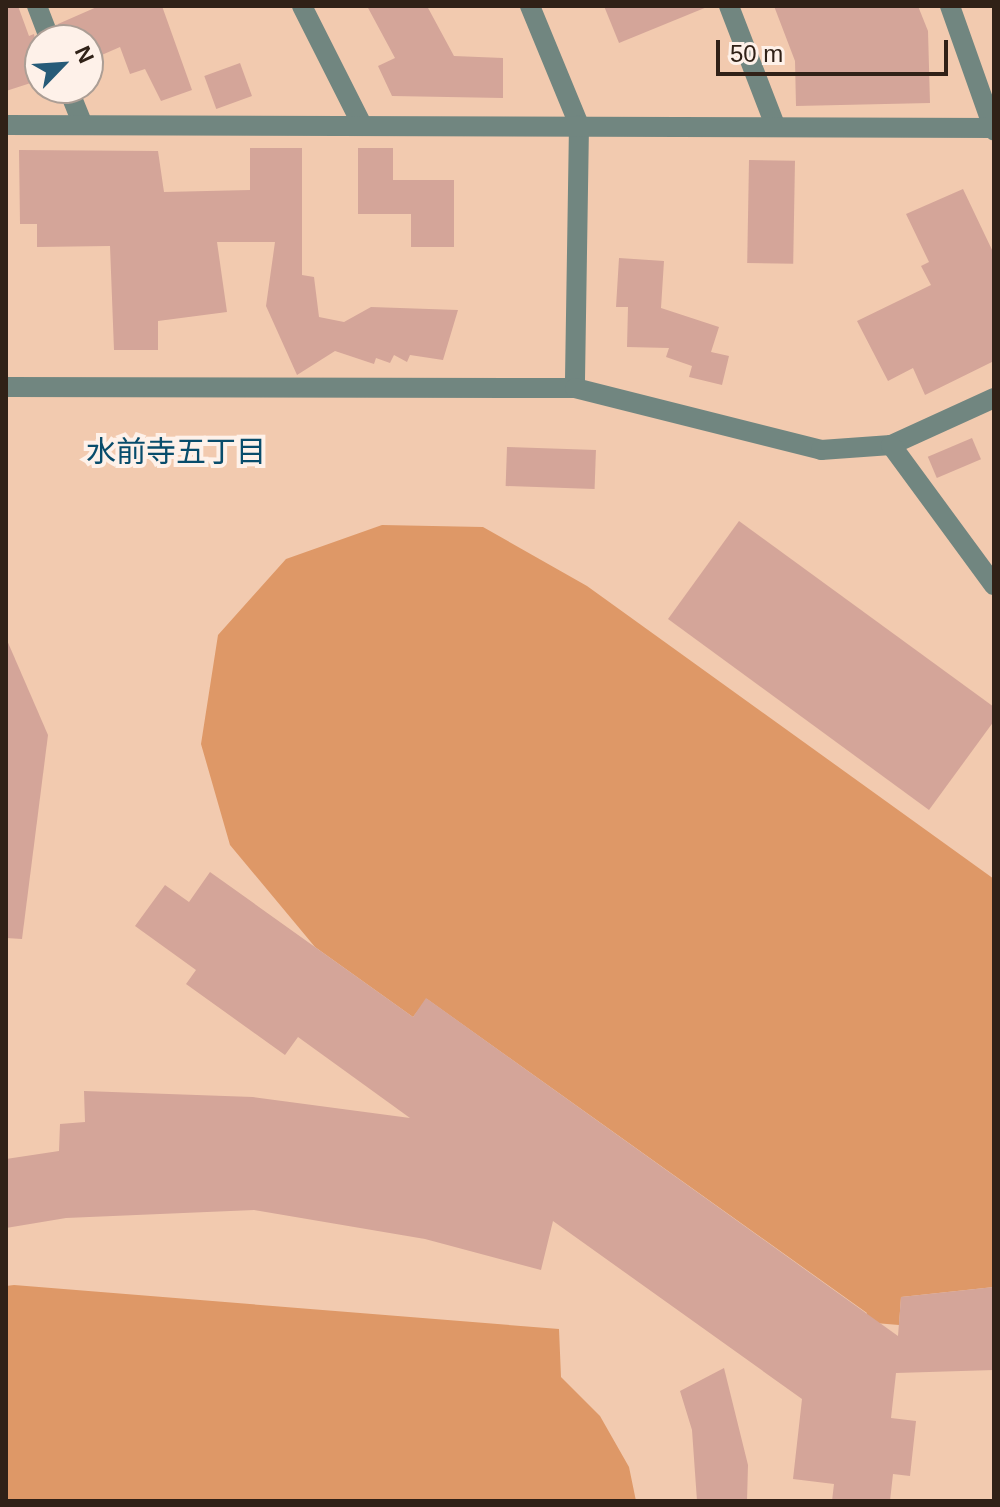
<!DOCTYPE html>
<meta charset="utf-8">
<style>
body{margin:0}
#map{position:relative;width:1000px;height:1507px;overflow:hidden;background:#f2caaf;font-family:Arial,"Noto Sans JP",sans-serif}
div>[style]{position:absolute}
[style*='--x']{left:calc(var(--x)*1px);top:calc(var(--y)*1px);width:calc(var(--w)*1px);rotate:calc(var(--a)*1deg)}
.green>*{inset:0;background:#de9867}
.building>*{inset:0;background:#d4a599;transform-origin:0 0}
.minor>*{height:20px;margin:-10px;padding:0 10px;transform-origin:10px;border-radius:10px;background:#718680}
span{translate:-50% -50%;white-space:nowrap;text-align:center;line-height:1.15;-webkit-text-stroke:8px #fef1e9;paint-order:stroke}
.neighbourhood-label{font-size:30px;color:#084c6b}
.frame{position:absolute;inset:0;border:8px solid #302117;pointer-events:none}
.north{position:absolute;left:24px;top:24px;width:80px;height:80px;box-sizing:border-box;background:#fef1e9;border:2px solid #ac9e95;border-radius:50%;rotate:65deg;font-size:22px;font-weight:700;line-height:32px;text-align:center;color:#302117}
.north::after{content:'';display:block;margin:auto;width:28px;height:36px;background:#275b78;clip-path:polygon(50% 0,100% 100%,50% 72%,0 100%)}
.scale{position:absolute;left:716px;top:40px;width:232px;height:36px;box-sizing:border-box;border:4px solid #302117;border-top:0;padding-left:10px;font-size:24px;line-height:28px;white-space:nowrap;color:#302117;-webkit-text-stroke:6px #fef1e9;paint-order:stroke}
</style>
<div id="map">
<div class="green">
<div style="clip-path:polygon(382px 525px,483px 527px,587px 586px,994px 879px,994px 1287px,901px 1297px,899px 1325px,863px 1322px,867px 1313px,427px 999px,413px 1017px,315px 947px,230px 845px,201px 744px,218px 635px,286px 559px)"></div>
<div style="clip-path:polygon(14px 1285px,559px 1329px,561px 1377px,600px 1416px,629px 1467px,636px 1501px,6px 1501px,6px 1286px)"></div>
</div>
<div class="building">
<div style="clip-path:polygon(6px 6px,18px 6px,29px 36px,34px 34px,40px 68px,40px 80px,6px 91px)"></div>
<div style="clip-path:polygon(99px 6px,162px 6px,192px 90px,161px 101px,145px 69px,130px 74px,120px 47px,88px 61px,88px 40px,63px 40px,58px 24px)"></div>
<div style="clip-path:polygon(367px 6px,427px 6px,454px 56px,503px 58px,503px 98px,392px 96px,378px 66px,395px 58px)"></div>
<div style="clip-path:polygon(604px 6px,707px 6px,707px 7px,619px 43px)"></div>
<div style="clip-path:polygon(774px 6px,918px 6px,928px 31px,930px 103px,796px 106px,795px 61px)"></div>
<div style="left:240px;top:63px;width:35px;height:38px;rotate:70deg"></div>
<div style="clip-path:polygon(250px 148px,302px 148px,302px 275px,314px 277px,319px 317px,344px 322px,371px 307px,458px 310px,443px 360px,410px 355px,407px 362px,394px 355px,390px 363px,376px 358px,374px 364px,335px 351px,297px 375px,266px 306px,275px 242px,217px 242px,227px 312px,158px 321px,158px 350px,114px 350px,110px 246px,37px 247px,37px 224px,20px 224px,19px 150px,158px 151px,164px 192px,250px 190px)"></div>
<div style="clip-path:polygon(358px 148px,393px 148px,393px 180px,454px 180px,454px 247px,411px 247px,411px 214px,358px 214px)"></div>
<div style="left:749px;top:160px;width:46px;height:103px;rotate:1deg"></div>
<div style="clip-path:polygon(963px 189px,994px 254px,994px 361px,925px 395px,913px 368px,888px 381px,857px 321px,931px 285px,921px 266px,929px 262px,906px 214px)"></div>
<div style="clip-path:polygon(619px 258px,664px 261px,661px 308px,719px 327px,711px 352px,729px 356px,722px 385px,689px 377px,692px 366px,666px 357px,669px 348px,627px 347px,628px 307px,616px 307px)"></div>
<div style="left:972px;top:438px;width:23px;height:48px;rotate:67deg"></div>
<div style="left:507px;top:447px;width:89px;height:39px;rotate:2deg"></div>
<div style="clip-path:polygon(739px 521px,994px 707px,994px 721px,929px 810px,668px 619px)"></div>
<div style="clip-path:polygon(6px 638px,48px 735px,22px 939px,6px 938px)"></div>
<div style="clip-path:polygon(210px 872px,413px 1017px,426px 998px,898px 1336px,901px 1297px,994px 1287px,994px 1370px,896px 1373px,891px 1418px,916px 1421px,910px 1476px,893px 1474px,890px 1501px,832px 1501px,834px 1484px,793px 1479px,802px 1399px,553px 1221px,541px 1270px,425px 1239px,254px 1210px,66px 1218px,6px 1228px,6px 1159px,59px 1151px,60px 1124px,85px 1122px,84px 1091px,253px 1097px,410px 1118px,298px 1037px,285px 1055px,186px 984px,196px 970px,135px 926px,165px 885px,189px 902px)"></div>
<div style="clip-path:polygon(724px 1368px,748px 1465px,747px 1501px,697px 1501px,692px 1430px,680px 1391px)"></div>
</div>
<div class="minor">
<div style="--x:37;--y:6;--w:36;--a:69"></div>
<div style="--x:302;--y:6;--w:131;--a:63.2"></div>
<div style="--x:530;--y:6;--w:129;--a:67.6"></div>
<div style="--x:579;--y:125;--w:263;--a:90.9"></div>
<div style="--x:729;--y:6;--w:128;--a:68.9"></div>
<div style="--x:950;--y:6;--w:132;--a:70.5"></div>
<div style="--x:68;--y:88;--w:38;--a:68"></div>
<div style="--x:6;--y:125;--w:988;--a:0.17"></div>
<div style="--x:6;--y:387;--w:569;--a:0.1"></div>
<div style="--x:575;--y:388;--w:254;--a:14.1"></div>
<div style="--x:821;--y:450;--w:70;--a:-4.1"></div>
<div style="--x:891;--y:445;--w:113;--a:-24.5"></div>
<div style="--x:891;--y:445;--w:174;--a:53.7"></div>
</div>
<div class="neighbourhood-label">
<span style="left:176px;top:452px">水前寺五丁目</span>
</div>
<div class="frame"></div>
<div class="north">N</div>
<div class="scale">50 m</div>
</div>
